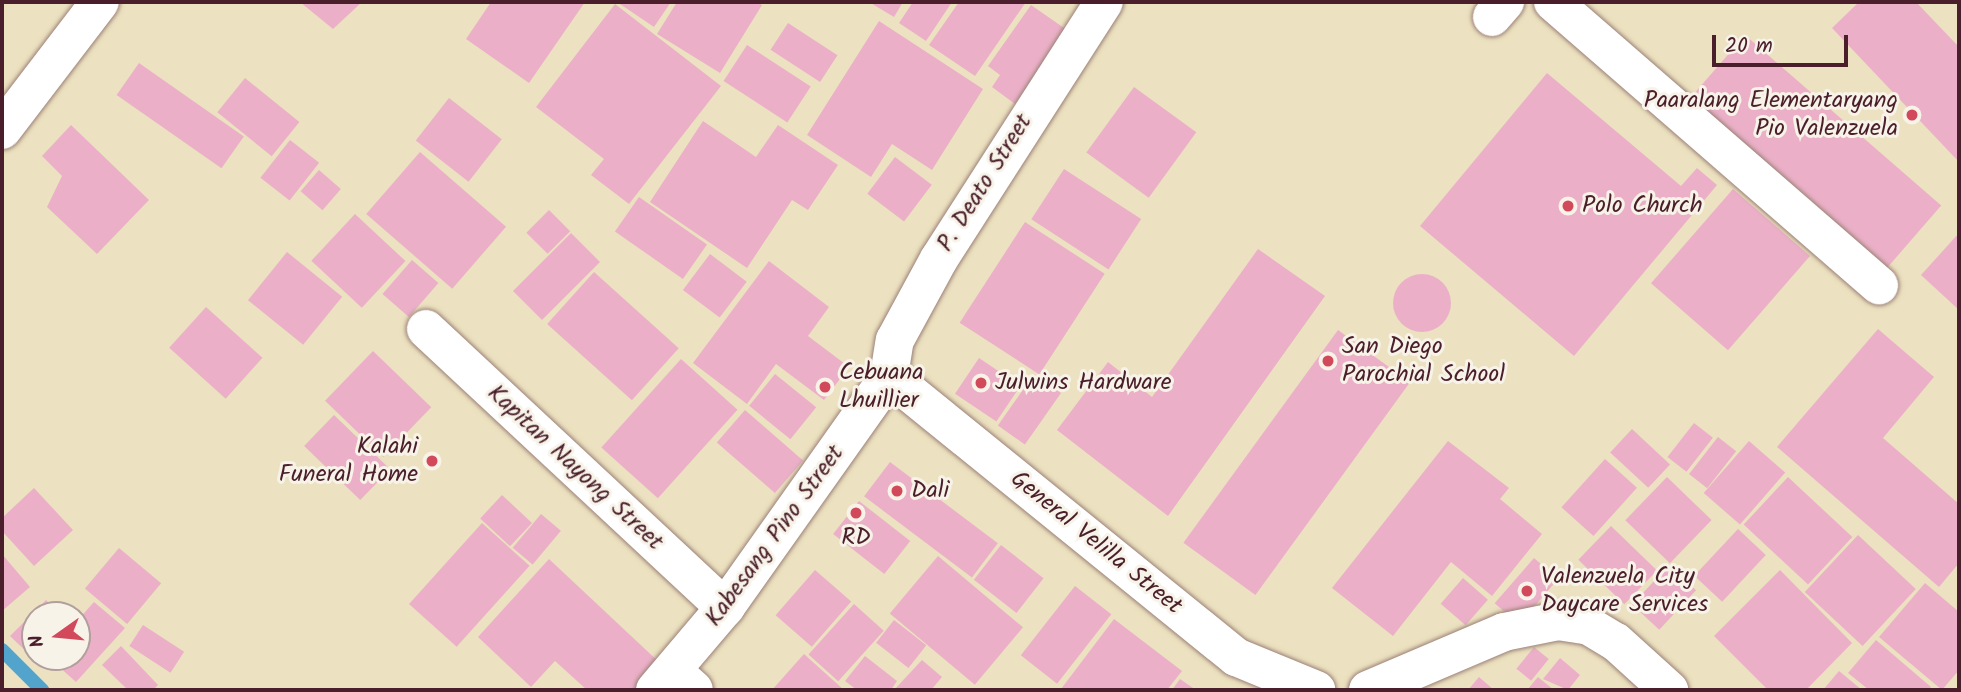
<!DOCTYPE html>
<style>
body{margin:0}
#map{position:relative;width:1961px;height:692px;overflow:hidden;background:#ece1c0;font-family:Kalam,sans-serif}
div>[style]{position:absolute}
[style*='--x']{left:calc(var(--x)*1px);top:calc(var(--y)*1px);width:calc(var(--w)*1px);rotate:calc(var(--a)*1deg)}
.stream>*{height:14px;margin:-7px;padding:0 7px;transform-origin:7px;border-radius:7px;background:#53a4cd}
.building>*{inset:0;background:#ebb0c8;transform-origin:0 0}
.round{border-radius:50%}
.roads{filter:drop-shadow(0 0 2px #9b8076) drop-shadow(0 0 2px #9b8076)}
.minor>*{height:38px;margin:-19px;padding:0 19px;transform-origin:19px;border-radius:19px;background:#fff}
.major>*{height:38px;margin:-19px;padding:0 19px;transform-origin:19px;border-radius:19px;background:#fff}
.dots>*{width:19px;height:19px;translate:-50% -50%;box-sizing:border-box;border:4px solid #f7f3e8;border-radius:50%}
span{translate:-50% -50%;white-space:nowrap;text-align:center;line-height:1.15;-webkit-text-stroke:6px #f7f3e8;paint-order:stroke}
.poi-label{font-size:24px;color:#4a1f2b}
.right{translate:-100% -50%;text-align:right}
.left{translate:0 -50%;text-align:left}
.street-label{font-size:24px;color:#4a1f2b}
.frame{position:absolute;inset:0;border:4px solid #4a1f2b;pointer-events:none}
.north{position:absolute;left:21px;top:601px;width:70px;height:70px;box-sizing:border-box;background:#f7f3e8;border:2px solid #b29e9c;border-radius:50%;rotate:255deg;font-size:19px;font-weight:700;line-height:28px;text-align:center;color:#4a1f2b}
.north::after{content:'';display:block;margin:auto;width:24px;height:32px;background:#d1495b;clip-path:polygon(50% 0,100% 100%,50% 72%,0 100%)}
.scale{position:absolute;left:1712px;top:35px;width:136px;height:32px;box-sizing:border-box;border:4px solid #4a1f2b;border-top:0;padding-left:9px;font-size:21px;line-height:24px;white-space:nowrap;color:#4a1f2b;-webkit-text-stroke:5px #f7f3e8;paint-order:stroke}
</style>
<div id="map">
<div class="stream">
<div style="--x:2;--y:650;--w:57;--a:45"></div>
</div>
<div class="building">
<div style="clip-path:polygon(300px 2px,362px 2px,333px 29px)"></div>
<div style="clip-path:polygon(491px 2px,585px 2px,529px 83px,466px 39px)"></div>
<div style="clip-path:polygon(617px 2px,671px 2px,654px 27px)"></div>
<div style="clip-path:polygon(677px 2px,756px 2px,762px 5px,720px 73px,657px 34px)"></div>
<div style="clip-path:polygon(869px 2px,903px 2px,894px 17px)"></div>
<div style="clip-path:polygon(913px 2px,952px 2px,926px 41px,899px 23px)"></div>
<div style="clip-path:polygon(959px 2px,1026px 2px,975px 76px,929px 45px)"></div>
<div style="clip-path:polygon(1859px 2px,1916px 2px,1959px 47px,1959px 162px,1832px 28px)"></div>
<div style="clip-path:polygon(615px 4px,721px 86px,629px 204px,591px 175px,604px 159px,536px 107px)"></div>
<div style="clip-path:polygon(1031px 5px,1067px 30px,1015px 104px,992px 87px,1000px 75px,988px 66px)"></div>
<div style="clip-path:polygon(879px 21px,983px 89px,932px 170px,892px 144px,871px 177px,807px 135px)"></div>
<div style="left:788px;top:23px;width:59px;height:32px;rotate:33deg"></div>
<div style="left:1745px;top:35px;width:260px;height:82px;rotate:41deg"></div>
<div style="left:747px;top:45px;width:76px;height:43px;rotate:33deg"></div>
<div style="left:139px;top:63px;width:128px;height:39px;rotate:35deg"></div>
<div style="clip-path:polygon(1547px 73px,1681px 186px,1697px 168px,1717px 185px,1574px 356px,1420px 226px)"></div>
<div style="left:245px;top:78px;width:70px;height:44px;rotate:39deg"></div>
<div style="left:1134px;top:87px;width:77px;height:81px;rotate:36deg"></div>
<div style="left:449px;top:98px;width:67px;height:54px;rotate:38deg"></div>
<div style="clip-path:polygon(703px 121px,756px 157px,778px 125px,838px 165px,808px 210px,792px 200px,747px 268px,650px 202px)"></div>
<div style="clip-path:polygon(71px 125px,149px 200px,97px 254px,47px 207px,62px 176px,42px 156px)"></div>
<div style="left:290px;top:140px;width:37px;height:48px;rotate:38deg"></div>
<div style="left:420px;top:152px;width:114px;height:82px;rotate:41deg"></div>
<div style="left:895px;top:157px;width:46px;height:46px;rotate:37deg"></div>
<div style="left:1064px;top:169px;width:92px;height:60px;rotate:33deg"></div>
<div style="left:319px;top:170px;width:29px;height:28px;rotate:41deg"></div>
<div style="left:1733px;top:189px;width:102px;height:125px;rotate:41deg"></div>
<div style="left:639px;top:197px;width:83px;height:42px;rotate:35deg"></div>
<div style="left:549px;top:210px;width:30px;height:32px;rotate:45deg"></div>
<div style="left:355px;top:214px;width:69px;height:64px;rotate:43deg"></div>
<div style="left:1025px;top:222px;width:95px;height:120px;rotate:33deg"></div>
<div style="left:571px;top:233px;width:41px;height:82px;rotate:45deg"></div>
<div style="clip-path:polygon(1959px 233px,1959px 310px,1921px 275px)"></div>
<div style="clip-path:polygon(1258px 249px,1325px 296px,1168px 516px,1057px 430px,1108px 362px,1152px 397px)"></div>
<div style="left:287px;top:252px;width:71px;height:62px;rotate:39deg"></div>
<div style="left:710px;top:254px;width:46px;height:45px;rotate:37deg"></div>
<div style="left:412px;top:260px;width:35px;height:45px;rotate:41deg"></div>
<div style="clip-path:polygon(769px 261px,829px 307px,808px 336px,849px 367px,824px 400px,776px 364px,747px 404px,693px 363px)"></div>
<div style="left:594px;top:272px;width:114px;height:70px;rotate:42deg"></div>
<div class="round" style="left:1393px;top:274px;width:58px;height:58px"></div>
<div style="left:206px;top:307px;width:76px;height:55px;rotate:42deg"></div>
<div style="clip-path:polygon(1878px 329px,1934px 377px,1883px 438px,1959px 504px,1959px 563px,1939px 587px,1777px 447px)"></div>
<div style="left:1338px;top:330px;width:89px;height:263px;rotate:36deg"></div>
<div style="left:373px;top:351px;width:81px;height:69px;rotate:44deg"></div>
<div style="left:979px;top:358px;width:50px;height:43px;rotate:34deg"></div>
<div style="left:681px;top:359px;width:76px;height:119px;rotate:42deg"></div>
<div style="left:775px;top:374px;width:53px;height:41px;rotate:39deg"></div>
<div style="left:1034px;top:374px;width:33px;height:63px;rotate:35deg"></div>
<div style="left:745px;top:410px;width:77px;height:43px;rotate:41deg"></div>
<div style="left:334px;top:415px;width:78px;height:43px;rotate:44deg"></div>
<div style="left:1694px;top:423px;width:24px;height:43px;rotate:38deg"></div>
<div style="left:1632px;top:429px;width:52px;height:32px;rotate:43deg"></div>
<div style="left:1718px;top:437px;width:23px;height:47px;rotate:38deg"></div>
<div style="clip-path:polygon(1448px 441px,1509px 488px,1500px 499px,1542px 534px,1492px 596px,1451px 562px,1393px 636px,1332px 588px)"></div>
<div style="left:1749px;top:441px;width:48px;height:69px;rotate:41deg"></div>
<div style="left:1605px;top:459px;width:43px;height:65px;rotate:42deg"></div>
<div style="left:890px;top:462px;width:135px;height:43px;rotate:37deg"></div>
<div style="left:1667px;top:477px;width:62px;height:60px;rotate:44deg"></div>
<div style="left:1788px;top:477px;width:88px;height:65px;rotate:43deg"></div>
<div style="clip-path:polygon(34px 488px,73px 530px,34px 566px,2px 531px,2px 518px)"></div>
<div style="left:502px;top:495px;width:41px;height:32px;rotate:43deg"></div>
<div style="left:859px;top:501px;width:65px;height:42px;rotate:38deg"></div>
<div style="left:541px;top:514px;width:26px;height:44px;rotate:40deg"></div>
<div style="left:482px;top:523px;width:64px;height:109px;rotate:42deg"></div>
<div style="left:1611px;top:526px;width:64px;height:47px;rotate:44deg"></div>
<div style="left:1738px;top:529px;width:38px;height:64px;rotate:43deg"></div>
<div style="left:1858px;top:535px;width:79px;height:78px;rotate:43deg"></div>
<div style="left:1001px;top:545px;width:54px;height:44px;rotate:38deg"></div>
<div style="left:119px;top:548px;width:55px;height:53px;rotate:40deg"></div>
<div style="clip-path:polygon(2px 554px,30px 587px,2px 611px)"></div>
<div style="left:938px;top:556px;width:111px;height:75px;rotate:40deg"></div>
<div style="left:1534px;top:558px;width:32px;height:60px;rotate:41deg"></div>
<div style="clip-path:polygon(549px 559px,661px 664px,636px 690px,587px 690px,555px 661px,531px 687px,478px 637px)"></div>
<div style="left:1669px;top:565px;width:37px;height:54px;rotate:43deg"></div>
<div style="left:815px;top:570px;width:48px;height:60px;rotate:41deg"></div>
<div style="clip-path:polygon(1780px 570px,1852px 643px,1806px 690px,1768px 690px,1714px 636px)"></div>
<div style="left:1463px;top:578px;width:33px;height:34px;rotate:41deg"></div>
<div style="clip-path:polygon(1925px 583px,1959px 612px,1959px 670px,1942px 690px,1879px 637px)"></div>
<div style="left:1075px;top:586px;width:46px;height:88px;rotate:38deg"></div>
<div style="clip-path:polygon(46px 600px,61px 615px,35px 615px,35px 660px,10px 636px)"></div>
<div style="clip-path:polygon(94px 602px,125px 628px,76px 682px,48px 657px,77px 657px,77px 621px)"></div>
<div style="left:854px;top:604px;width:40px;height:68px;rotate:42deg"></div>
<div style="clip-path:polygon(1114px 619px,1182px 671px,1167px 690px,1061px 689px)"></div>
<div style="left:894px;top:620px;width:41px;height:29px;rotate:38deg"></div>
<div style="left:143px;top:625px;width:49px;height:25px;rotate:33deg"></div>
<div style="clip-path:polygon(1876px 640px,1931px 687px,1928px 690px,1869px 690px,1848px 673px)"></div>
<div style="clip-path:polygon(121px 646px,158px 685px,153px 690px,128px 690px,102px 665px)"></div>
<div style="left:1534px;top:647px;width:19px;height:28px;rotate:39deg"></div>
<div style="clip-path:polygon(804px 654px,844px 690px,772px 690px)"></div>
<div style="clip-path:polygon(865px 656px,897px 681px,891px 690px,857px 690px,845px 681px)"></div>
<div style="clip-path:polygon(1560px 658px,1580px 675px,1568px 690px,1543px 679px)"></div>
<div style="clip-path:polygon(922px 660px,942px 677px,931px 690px,894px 690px)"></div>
<div style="clip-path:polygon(1839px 671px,1862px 690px,1823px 690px)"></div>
<div style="clip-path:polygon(1479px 677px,1494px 690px,1468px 690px)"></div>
<div style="clip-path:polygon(1538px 677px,1554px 690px,1527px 690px)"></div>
<div style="clip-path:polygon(1180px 679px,1196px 690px,1172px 690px)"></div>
</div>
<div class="roads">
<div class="minor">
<div style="--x:1553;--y:2;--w:432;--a:41"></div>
<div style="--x:1492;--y:17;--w:20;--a:-49"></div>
<div style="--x:2;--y:130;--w:161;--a:-52.6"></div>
<div style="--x:426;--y:329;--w:409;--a:43"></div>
<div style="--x:673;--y:671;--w:28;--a:42"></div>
</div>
<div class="major">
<div style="--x:889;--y:376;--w:447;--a:39"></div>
<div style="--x:1236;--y:657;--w:87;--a:22.4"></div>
<div style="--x:655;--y:690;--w:111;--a:-49.7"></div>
<div style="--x:727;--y:605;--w:281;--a:-54.7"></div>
<div style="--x:889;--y:376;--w:36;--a:-81"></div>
<div style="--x:895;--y:340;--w:92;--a:-61.5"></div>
<div style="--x:939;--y:259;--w:305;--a:-57.3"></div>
<div style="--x:1368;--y:690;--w:148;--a:-23.1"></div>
<div style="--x:1504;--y:632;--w:55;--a:-11.5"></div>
<div style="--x:1558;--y:621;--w:31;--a:9"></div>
<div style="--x:1589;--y:626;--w:31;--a:31"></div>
<div style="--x:1616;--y:642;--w:72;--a:42.2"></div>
</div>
</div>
<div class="dots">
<div style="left:1912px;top:115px;background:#d1495b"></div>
<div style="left:1568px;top:206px;background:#d1495b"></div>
<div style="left:1328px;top:361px;background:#d1495b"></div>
<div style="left:981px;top:383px;background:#d1495b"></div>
<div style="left:825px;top:387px;background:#d1495b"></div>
<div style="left:432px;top:461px;background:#d1495b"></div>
<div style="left:897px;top:491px;background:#d1495b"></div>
<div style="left:856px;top:513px;background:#d1495b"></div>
<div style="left:1527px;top:591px;background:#d1495b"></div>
</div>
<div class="poi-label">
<span class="right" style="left:1898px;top:115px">Paaralang Elementaryang<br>Pio Valenzuela</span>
<span class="left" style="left:1582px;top:206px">Polo Church</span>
<span class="left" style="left:1342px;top:361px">San Diego<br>Parochial School</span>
<span class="left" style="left:839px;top:387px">Cebuana<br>Lhuillier</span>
<span class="left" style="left:995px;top:383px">Julwins Hardware</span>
<span class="right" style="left:418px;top:461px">Kalahi<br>Funeral Home</span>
<span class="left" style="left:911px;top:491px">Dali</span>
<span style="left:856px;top:538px">RD</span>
<span class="left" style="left:1541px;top:591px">Valenzuela City<br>Daycare Services</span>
</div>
<div class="street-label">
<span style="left:985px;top:183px;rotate:-58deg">P. Deato Street</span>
<span style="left:575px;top:468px;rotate:43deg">Kapitan Nayong Street</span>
<span style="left:775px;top:536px;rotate:-54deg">Kabesang Pino Street</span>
<span style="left:1096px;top:543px;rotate:39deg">General Velilla Street</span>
</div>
<div class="frame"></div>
<div class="north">N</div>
<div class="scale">20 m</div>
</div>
